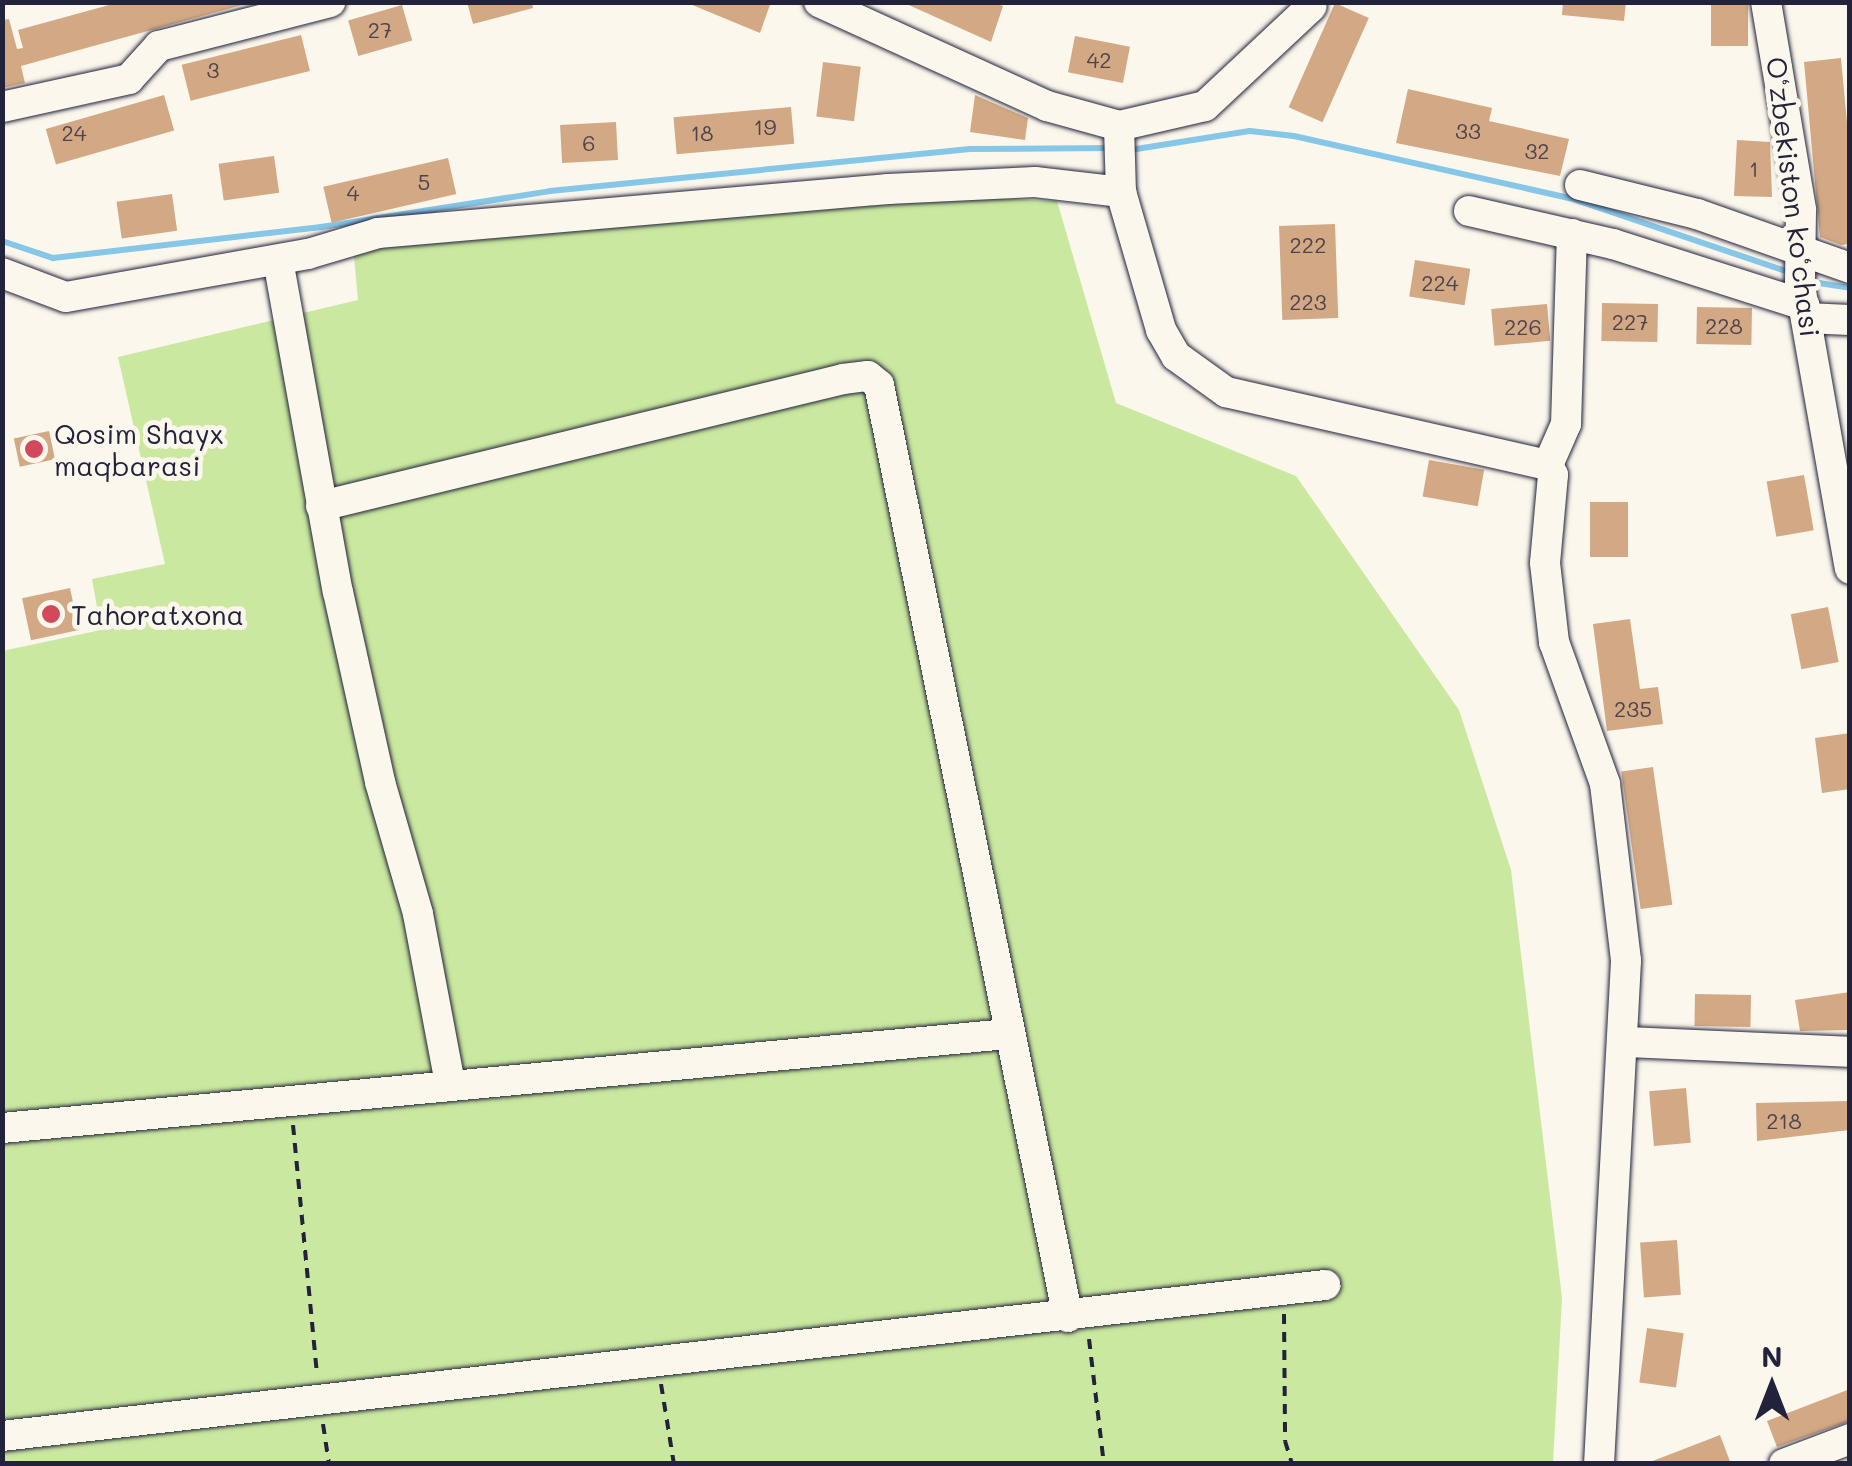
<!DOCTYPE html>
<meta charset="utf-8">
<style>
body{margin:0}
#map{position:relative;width:1852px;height:1466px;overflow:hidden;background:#fbf7ec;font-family:Mali,sans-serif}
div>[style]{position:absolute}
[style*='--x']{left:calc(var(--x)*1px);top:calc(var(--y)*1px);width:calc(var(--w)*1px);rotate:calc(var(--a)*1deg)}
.green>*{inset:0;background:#cae89f}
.stream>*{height:6px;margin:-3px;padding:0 3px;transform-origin:3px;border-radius:3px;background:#86c6e7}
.building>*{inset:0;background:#d2a984;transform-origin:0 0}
.path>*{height:4px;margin-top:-2px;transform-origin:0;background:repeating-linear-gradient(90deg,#22223b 0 10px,transparent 0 18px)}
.roads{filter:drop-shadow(0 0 2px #22223b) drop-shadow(0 0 2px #22223b)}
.minor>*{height:30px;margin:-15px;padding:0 15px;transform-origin:15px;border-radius:15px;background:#fbf7ec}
.dots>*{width:28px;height:28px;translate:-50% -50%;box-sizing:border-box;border:5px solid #fbf7ec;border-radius:50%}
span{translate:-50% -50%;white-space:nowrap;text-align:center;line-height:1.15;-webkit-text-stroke:10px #fbf7ec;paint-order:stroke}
.number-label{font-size:22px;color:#4e444d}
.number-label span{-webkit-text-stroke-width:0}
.street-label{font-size:28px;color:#22223b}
.poi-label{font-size:28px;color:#22223b}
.left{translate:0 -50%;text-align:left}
.frame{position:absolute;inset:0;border:5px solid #22223b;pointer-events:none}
.north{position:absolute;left:1722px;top:1336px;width:100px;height:100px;-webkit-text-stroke:8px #fbf7ec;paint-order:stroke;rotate:0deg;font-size:28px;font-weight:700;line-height:40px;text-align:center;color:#22223b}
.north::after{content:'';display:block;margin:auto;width:35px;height:45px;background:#22223b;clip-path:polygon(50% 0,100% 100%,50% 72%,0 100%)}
</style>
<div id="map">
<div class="green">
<div style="clip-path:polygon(890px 195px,1057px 201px,1116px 403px,1296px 476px,1459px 710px,1511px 870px,1562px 1298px,1553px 1463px,3px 1463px,2px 651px,101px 630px,92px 579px,165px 564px,118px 357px,358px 300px,353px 246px)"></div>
</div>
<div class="stream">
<div style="--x:1130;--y:150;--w:121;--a:-9"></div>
<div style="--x:1250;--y:131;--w:44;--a:6.5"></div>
<div style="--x:1294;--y:136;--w:283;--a:12.7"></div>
<div style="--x:1570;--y:198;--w:225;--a:18.7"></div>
<div style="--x:2;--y:241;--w:54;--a:18.4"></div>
<div style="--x:53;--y:258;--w:270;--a:-6.6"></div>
<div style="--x:321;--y:227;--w:232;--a:-8.9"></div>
<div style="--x:550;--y:191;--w:422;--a:-5.7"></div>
<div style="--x:970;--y:149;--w:142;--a:-0.4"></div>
<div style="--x:1819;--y:283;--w:31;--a:9"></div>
</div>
<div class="building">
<div style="clip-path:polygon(120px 2px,242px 5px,21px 66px,25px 83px,2px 88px,2px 20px,9px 19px,17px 49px,23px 48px,18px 30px)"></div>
<div style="clip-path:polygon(467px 2px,532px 2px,533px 8px,473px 24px)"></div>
<div style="clip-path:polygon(685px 2px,771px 2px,760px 33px)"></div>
<div style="clip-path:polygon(902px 2px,992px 2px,1003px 6px,991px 42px)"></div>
<div style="clip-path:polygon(1563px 2px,1626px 2px,1624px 21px,1562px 15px)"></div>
<div style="left:1711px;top:2px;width:37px;height:44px"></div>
<div style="left:1335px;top:3px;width:37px;height:114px;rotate:24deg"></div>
<div style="left:402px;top:5px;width:37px;height:56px;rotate:74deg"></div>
<div style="left:301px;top:35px;width:37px;height:123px;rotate:76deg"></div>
<div style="left:1075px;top:36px;width:56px;height:37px;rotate:11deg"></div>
<div style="clip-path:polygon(1841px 58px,1850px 155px,1850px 244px,1841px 245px,1820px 237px,1804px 62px)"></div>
<div style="left:823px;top:62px;width:38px;height:55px;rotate:7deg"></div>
<div style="clip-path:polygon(1408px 89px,1492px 108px,1489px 121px,1569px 139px,1560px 176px,1396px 143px)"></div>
<div style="left:164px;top:95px;width:37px;height:123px;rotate:74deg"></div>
<div style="clip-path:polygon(975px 95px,1028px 118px,1025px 140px,970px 132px)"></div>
<div style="left:791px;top:107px;width:37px;height:118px;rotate:85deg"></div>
<div style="left:616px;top:122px;width:38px;height:56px;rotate:87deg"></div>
<div style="clip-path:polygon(1737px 140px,1770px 142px,1772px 197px,1734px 196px)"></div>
<div style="left:274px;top:156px;width:37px;height:56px;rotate:82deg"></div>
<div style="left:448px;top:158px;width:37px;height:128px;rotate:77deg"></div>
<div style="left:172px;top:194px;width:37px;height:56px;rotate:82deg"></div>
<div style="left:1335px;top:224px;width:94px;height:56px;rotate:88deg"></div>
<div style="left:1415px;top:260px;width:56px;height:37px;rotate:9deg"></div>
<div style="left:1602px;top:303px;width:56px;height:38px;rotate:1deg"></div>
<div style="left:1547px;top:304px;width:37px;height:56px;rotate:85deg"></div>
<div style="left:1697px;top:307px;width:55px;height:37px;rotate:1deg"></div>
<div style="left:49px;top:431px;width:29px;height:36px;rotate:78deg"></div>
<div style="left:1429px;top:460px;width:56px;height:37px;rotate:10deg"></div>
<div style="left:1804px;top:475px;width:56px;height:38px;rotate:80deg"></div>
<div style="left:1590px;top:502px;width:38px;height:55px"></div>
<div style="left:70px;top:588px;width:43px;height:49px;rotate:78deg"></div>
<div style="left:1828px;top:607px;width:56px;height:38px;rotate:79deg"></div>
<div style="clip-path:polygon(1630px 619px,1640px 689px,1658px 687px,1663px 724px,1607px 731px,1593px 624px)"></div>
<div style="clip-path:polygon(1850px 733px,1850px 789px,1822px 793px,1815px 738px)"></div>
<div style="left:1653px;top:767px;width:139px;height:32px;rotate:82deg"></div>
<div style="clip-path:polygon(1850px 992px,1850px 1030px,1800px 1031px,1795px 1000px)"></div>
<div style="left:1695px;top:994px;width:56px;height:32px;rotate:1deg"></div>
<div style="left:1686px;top:1088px;width:55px;height:37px;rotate:85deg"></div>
<div style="clip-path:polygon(1850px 1101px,1850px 1130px,1757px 1141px,1756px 1103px)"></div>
<div style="left:1677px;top:1240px;width:55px;height:37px;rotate:86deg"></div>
<div style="left:1647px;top:1328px;width:37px;height:55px;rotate:8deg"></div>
<div style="clip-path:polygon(1850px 1389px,1850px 1421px,1777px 1447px,1767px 1421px)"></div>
<div style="clip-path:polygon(1720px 1435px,1731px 1464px,1650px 1464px,1650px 1462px)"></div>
</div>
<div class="path">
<div style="--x:293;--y:1125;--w:251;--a:84.5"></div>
<div style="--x:1284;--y:1314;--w:127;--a:89.5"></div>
<div style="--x:1285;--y:1441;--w:24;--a:73"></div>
<div style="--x:1089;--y:1339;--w:126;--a:83.2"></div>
<div style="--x:661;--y:1384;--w:81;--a:80.8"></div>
<div style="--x:323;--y:1424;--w:40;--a:81.5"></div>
</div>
<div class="roads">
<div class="minor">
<div style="--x:819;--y:2;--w:251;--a:24.5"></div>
<div style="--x:1047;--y:106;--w:75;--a:15.5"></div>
<div style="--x:1119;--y:126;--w:88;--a:-13.1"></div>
<div style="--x:1205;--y:106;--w:146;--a:-43.1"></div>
<div style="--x:1766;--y:2;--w:211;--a:80.4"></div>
<div style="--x:1801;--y:210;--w:76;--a:90.8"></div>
<div style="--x:1800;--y:286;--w:287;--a:80"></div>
<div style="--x:2;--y:107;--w:130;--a:-12.4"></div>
<div style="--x:129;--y:79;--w:45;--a:-47.7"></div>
<div style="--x:159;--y:46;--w:177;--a:-14.4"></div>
<div style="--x:1119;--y:126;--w:66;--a:88.3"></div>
<div style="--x:1580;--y:185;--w:121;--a:13.9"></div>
<div style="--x:1697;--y:214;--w:162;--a:19.4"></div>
<div style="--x:1469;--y:211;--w:148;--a:12.9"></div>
<div style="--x:1613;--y:244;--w:201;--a:17.7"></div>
<div style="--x:278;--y:260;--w:337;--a:79.8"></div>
<div style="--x:338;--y:592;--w:195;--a:77.5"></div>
<div style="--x:380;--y:782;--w:137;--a:73.9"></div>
<div style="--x:418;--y:914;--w:173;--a:79.3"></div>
<div style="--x:2;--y:273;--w:68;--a:20.6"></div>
<div style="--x:66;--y:297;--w:246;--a:-10.1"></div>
<div style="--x:308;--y:254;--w:73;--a:-16.7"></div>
<div style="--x:378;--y:233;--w:512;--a:-4.93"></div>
<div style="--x:888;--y:189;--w:147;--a:-2.7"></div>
<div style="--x:1035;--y:182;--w:87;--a:6.6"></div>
<div style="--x:1121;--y:192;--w:144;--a:73.8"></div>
<div style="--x:1161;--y:330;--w:30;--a:60"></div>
<div style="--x:1176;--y:356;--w:62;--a:35.8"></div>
<div style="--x:1226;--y:392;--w:330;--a:12.8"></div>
<div style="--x:1548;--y:465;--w:11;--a:63"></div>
<div style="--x:1553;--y:475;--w:88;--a:95.2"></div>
<div style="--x:1545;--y:563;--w:80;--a:83.5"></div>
<div style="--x:1554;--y:642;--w:151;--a:70.2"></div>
<div style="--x:1605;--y:784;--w:178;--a:83.2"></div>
<div style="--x:1626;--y:961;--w:504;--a:93.07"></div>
<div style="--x:1806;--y:318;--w:44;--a:2.6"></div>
<div style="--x:1548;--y:465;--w:45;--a:-66.3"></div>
<div style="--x:1566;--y:424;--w:190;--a:-88.2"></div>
<div style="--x:321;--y:506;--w:537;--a:-13.67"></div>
<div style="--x:843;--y:379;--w:25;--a:-7"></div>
<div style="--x:868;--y:376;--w:14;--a:39"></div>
<div style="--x:879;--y:385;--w:951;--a:78.54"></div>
<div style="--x:1625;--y:1042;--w:225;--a:2.5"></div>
<div style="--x:2;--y:1128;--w:1009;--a:-5.34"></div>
<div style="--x:2;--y:1436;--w:1332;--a:-6.51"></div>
<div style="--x:1784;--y:1464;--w:71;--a:-20.7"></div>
</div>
</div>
<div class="dots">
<div style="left:34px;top:449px;background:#d1495b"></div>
<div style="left:51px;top:614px;background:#d1495b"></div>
</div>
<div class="number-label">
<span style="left:380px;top:30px">27</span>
<span style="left:1099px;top:60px">42</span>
<span style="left:213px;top:70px">3</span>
<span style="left:765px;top:127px">19</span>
<span style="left:1468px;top:131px">33</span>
<span style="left:74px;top:133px">24</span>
<span style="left:702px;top:133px">18</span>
<span style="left:589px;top:143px">6</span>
<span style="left:1537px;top:151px">32</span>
<span style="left:1754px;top:169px">1</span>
<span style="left:424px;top:182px">5</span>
<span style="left:353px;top:193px">4</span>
<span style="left:1308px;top:245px">222</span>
<span style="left:1440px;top:283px">224</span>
<span style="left:1308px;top:302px">223</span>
<span style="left:1630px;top:322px">227</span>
<span style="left:1724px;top:326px">228</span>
<span style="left:1523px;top:327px">226</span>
<span style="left:1633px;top:709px">235</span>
<span style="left:1784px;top:1121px">218</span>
</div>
<div class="street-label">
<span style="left:1794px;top:197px;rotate:83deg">O‘zbekiston ko‘chasi</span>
</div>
<div class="poi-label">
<span class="left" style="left:54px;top:449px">Qosim Shayx<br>maqbarasi</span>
<span class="left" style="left:71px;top:614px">Tahoratxona</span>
</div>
<div class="frame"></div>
<div class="north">N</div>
</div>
